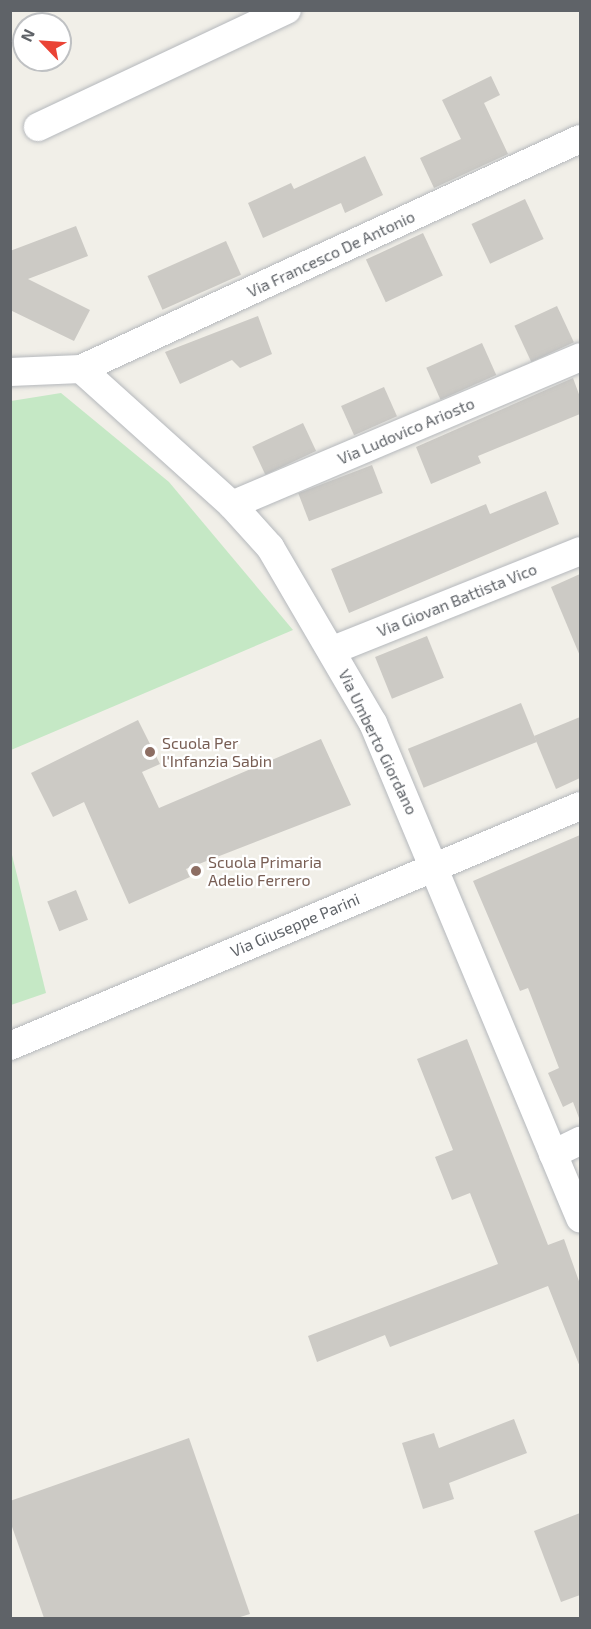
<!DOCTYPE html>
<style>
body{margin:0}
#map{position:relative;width:591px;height:1629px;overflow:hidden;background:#f1efe8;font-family:"Exo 2",sans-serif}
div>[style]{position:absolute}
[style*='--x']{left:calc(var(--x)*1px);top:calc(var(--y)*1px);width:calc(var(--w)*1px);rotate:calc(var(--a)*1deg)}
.green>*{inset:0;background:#c5e8c5}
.building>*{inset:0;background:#cccac5;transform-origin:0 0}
.roads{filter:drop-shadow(0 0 2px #b5b8bc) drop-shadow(0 0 2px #b5b8bc)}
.minor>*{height:28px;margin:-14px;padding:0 14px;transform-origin:14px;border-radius:14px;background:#fff}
.dots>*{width:16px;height:16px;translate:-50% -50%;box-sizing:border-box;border:3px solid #fff;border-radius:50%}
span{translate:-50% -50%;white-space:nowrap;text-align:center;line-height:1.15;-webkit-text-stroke:4.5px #fff;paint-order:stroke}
.street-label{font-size:16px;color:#5f6368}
.education-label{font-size:16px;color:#785e54}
.left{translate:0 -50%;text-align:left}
.frame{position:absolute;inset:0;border:12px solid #5f6368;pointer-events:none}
.north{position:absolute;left:12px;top:12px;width:60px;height:60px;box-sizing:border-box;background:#fff;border:2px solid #bfc1c3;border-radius:50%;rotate:295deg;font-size:16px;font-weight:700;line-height:24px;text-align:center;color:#5f6368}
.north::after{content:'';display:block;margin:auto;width:21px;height:27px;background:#ea4335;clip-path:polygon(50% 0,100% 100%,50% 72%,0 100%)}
</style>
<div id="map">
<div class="green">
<div style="clip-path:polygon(61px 393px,169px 482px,293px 630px,11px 750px,11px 401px)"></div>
<div style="clip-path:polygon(11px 851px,46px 993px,11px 1005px,10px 1005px)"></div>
</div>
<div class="building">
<div style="clip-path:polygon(491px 76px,500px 95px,484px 103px,508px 154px,434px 188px,420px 158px,461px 139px,442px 100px)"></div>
<div style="clip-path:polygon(365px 156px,383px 195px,345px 213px,341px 203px,263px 238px,248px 203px,291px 183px,294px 189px)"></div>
<div style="left:525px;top:199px;width:44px;height:59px;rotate:65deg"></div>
<div style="clip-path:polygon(76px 226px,88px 256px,28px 279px,90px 310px,74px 341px,10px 310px,10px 251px)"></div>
<div style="left:423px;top:233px;width:47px;height:63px;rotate:65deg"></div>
<div style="left:226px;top:241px;width:37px;height:86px;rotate:66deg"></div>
<div style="left:557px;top:306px;width:40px;height:47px;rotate:65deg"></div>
<div style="clip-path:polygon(258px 316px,272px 354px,240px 368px,232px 360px,180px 384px,165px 352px)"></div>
<div style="left:482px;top:343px;width:35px;height:61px;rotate:66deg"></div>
<div style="clip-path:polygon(573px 378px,580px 397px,580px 414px,478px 456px,481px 463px,431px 484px,416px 447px)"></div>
<div style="left:384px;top:387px;width:32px;height:47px;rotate:66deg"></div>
<div style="left:303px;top:423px;width:31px;height:56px;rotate:65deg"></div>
<div style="left:372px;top:465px;width:30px;height:79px;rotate:69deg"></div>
<div style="clip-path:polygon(546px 491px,559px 524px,349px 613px,331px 569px,486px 504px,490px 514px)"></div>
<div style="clip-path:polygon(580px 574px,580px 656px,551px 587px)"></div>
<div style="left:427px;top:636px;width:45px;height:56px;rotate:68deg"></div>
<div style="left:521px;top:703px;width:42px;height:122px;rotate:68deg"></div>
<div style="clip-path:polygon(580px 717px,580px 778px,556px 789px,534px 736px)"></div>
<div style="clip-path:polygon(138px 720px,160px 764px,142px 772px,159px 808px,321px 739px,351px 805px,186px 869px,190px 877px,129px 904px,84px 802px,53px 817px,31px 773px)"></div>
<div style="clip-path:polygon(580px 835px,580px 1118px,579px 1118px,573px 1102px,563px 1107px,548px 1073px,559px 1068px,528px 988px,520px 991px,473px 881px)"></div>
<div style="left:76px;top:890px;width:32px;height:31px;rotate:68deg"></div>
<div style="clip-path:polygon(467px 1039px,548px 1245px,564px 1239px,580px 1284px,580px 1367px,548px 1286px,390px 1347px,385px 1335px,317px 1362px,308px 1336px,498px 1264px,470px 1193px,452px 1200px,435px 1157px,453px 1150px,417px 1059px)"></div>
<div style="clip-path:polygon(514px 1419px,527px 1453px,449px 1483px,454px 1499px,423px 1509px,402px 1443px,434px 1433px,439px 1448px)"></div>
<div style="clip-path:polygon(189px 1438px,250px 1614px,237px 1618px,44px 1618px,10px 1521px,10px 1501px)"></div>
<div style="clip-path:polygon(580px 1513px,580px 1595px,561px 1602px,534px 1531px)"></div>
</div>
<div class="roads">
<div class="minor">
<div style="--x:38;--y:127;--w:275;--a:-25.2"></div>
<div style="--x:81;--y:369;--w:549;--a:-24.75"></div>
<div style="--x:10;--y:372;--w:71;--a:-2.4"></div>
<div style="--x:81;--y:369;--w:203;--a:42"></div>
<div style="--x:232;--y:505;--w:57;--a:47.9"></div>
<div style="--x:270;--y:547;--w:204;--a:59.7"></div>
<div style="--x:373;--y:723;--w:537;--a:67.31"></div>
<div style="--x:232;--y:505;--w:378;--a:-23"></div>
<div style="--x:333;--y:650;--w:266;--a:-21.8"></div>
<div style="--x:10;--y:1046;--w:618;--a:-22.83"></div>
<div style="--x:553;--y:1154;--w:30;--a:-26"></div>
</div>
</div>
<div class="dots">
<div style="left:150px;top:752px;background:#8d6e63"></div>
<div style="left:196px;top:871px;background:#8d6e63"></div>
</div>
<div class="street-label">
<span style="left:331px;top:254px;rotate:-25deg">Via Francesco De Antonio</span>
<span style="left:406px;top:431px;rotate:-23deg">Via Ludovico Ariosto</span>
<span style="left:457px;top:600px;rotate:-22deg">Via Giovan Battista Vico</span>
<span style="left:378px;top:742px;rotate:64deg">Via Umberto Giordano</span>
<span style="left:295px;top:925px;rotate:-23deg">Via Giuseppe Parini</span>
</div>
<div class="education-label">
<span class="left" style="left:162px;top:752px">Scuola Per<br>l'Infanzia Sabin</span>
<span class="left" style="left:208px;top:871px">Scuola Primaria<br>Adelio Ferrero</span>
</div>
<div class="frame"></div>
<div class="north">N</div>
</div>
